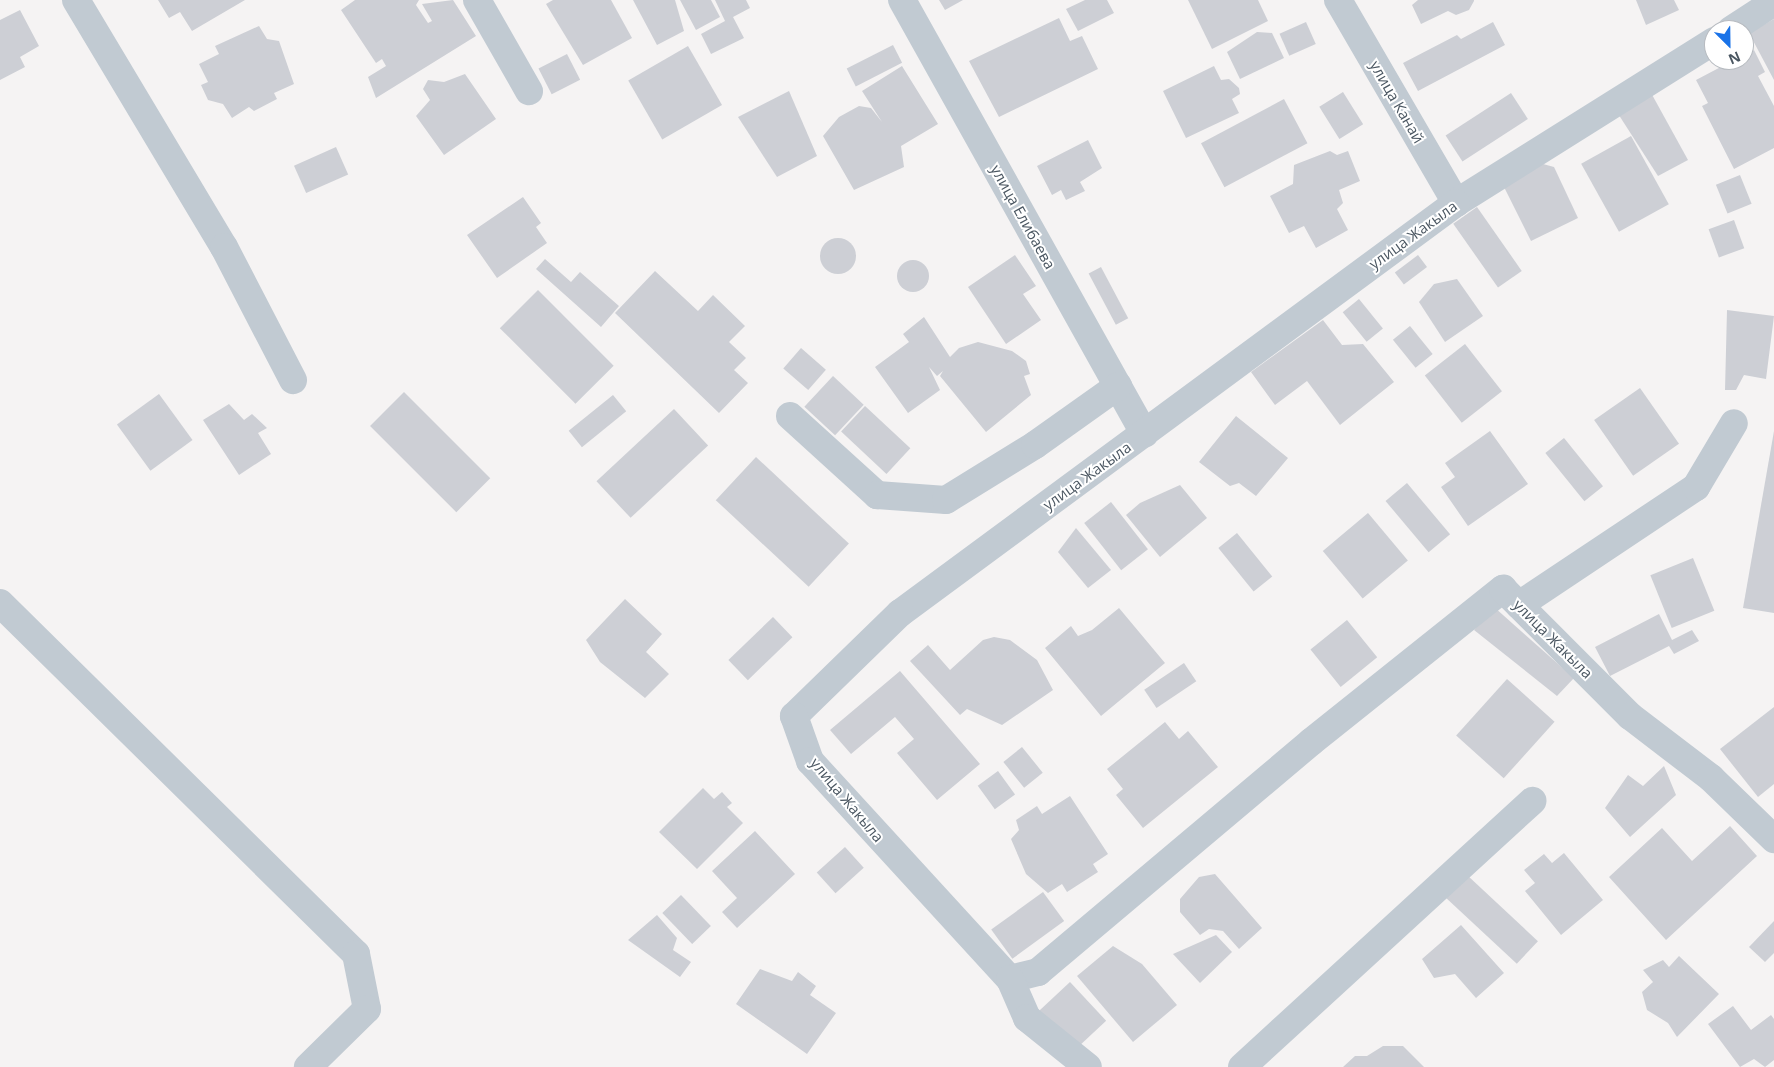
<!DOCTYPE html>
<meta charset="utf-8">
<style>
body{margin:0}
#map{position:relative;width:1774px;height:1067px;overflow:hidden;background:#f5f3f3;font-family:"Open Sans",sans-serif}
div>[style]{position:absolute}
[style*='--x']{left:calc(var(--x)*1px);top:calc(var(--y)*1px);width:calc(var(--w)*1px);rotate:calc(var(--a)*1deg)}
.building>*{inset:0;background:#cdcfd5;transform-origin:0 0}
.round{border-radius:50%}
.street>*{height:28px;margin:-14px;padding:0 14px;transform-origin:14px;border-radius:14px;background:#c1cad2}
span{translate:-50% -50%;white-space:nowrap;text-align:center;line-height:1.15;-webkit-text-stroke:4px #fff;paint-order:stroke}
.street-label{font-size:15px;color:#4a5661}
.north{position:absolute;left:1704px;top:20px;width:50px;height:50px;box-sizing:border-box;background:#fff;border:1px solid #b7bbc0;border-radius:50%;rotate:157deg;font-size:14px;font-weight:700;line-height:20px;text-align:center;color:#4a5661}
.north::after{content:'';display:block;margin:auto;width:18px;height:22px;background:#1a73e8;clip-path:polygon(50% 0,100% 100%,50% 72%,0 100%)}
</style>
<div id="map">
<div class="building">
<div style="clip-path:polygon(158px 0,245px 0,192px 31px,180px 12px,169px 18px)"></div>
<div style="clip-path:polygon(355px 0,419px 0,416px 5px,428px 23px,432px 21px,422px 4px,453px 0,476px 36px,376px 98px,368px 77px,386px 66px,382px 59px,376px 63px,341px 10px)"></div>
<div style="clip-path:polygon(553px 0,611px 0,632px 38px,583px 65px,546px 4px)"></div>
<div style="clip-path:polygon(633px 0,675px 0,684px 31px,657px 45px)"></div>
<div style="clip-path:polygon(680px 0,711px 0,720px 17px,696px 30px)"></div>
<div style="clip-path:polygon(715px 0,746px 0,750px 8px,733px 17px,744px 38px,711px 54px,701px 34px,725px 21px)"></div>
<div style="clip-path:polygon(939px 0,963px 0,945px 10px)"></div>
<div style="clip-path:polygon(1085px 0,1107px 0,1114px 13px,1078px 31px,1066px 9px)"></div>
<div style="clip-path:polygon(1188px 0,1258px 0,1268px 21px,1212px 49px)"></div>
<div style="clip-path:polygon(1418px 0,1474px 0,1474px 1px,1469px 10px,1456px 15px,1448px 11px,1421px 24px,1412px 5px)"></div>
<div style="clip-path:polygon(1636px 0,1674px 0,1679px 10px,1646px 25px)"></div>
<div style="clip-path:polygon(20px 10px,39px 46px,20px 57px,25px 67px,0 80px,0 20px)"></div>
<div style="clip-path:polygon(1059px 18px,1070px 41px,1082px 36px,1098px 69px,999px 117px,969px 61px)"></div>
<div style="clip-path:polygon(1774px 19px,1774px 80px,1749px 33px)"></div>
<div style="left:1306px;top:22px;width:24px;height:29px;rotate:66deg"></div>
<div style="clip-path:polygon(1493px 22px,1505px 45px,1418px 91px,1403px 63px,1457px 35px,1461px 39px)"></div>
<div style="clip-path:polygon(259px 26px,267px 39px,279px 41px,294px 84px,274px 93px,277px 99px,254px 111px,249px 107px,232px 118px,223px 104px,208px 100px,201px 85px,208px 82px,199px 64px,219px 54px,215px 46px)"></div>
<div style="clip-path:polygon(1257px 32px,1272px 33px,1284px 58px,1240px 79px,1227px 52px)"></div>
<div style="left:893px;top:45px;width:20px;height:52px;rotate:63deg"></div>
<div style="left:688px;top:46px;width:68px;height:69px;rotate:60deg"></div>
<div style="clip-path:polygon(1754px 50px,1765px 72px,1758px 76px,1774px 106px,1774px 148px,1734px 169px,1702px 106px,1708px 103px,1696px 80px,1734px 60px,1744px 60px)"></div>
<div style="left:567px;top:54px;width:29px;height:32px;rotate:63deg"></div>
<div style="clip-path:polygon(902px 66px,938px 124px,901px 146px,904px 167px,854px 190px,823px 136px,839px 117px,859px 106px,871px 108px,882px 122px,862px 91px)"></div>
<div style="clip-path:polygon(1214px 66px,1221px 80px,1229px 79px,1239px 88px,1240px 94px,1232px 99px,1239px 113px,1186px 138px,1163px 91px)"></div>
<div style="clip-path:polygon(465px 74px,496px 119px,444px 155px,416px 116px,430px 100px,423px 89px,428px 80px,444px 82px)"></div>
<div style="clip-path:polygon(789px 91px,817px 156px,777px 177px,738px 117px)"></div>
<div style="clip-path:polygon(1650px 91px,1688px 160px,1658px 176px,1615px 109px)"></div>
<div style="left:1343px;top:92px;width:38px;height:28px;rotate:58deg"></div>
<div style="left:1511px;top:93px;width:31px;height:78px;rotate:57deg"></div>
<div style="left:1284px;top:99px;width:50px;height:94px;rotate:62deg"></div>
<div style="left:1631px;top:136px;width:78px;height:57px;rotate:61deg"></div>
<div style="clip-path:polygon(1088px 140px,1102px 168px,1080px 182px,1085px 191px,1066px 200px,1061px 190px,1052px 195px,1037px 166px)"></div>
<div style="left:336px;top:147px;width:30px;height:46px;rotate:66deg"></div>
<div style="clip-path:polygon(1330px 151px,1337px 155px,1348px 151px,1360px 181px,1339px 190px,1343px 203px,1337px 209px,1348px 230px,1316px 248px,1304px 226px,1289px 233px,1270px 196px,1293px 184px,1294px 165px)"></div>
<div style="clip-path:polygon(1543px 164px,1554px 167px,1578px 218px,1531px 241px,1503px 185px)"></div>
<div style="left:1740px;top:175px;width:31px;height:26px;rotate:68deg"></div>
<div style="clip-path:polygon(523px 197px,541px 223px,536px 227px,547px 243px,497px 278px,467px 235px)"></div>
<div style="left:1477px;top:207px;width:78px;height:29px;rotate:55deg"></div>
<div style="left:1734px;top:220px;width:30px;height:27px;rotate:70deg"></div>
<div class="round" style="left:820px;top:238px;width:36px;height:36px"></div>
<div style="clip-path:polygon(1015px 255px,1036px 286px,1023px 294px,1041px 320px,1006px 344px,968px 287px)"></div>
<div style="left:1418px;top:255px;width:15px;height:29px;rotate:53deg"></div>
<div style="clip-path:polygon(545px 259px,571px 282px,580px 272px,619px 306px,601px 327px,536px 269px)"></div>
<div class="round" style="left:897px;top:260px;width:32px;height:32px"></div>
<div style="left:1101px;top:267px;width:58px;height:14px;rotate:62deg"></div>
<div style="clip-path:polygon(655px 271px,698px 311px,713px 295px,745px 326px,729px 342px,746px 358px,734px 370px,748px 383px,719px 413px,615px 313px)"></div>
<div style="clip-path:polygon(1457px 279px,1483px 316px,1445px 342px,1419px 302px,1434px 284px)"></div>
<div style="left:538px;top:290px;width:107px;height:54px;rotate:45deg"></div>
<div style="left:1359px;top:299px;width:38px;height:21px;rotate:51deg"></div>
<div style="clip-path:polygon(1727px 310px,1774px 316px,1766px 379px,1744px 375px,1736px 390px,1725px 390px)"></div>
<div style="clip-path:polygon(924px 317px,950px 357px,959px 348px,978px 342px,1012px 351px,1026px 361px,1030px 374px,1024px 376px,1031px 395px,986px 432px,940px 376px,943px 371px,937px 376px,929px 367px,940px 390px,908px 413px,875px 367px,909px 342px,903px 334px)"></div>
<div style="clip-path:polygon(1323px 320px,1342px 345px,1363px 344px,1394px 382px,1340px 425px,1307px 381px,1275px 405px,1251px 372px)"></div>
<div style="left:1410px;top:326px;width:36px;height:22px;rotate:51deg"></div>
<div style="left:1465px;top:344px;width:60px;height:51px;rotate:52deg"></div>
<div style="left:801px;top:348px;width:33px;height:27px;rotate:41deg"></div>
<div style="left:833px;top:376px;width:42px;height:42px;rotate:43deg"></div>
<div style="left:1640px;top:388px;width:68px;height:56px;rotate:55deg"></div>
<div style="left:404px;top:392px;width:122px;height:48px;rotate:45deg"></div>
<div style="left:159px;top:394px;width:57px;height:52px;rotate:54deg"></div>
<div style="left:613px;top:395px;width:21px;height:57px;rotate:51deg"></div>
<div style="clip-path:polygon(229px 404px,244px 420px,252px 414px,267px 428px,258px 433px,271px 454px,239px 475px,203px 420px)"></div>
<div style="left:865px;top:406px;width:62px;height:35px;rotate:43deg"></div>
<div style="left:674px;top:409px;width:50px;height:106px;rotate:47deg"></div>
<div style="clip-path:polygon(1236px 416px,1288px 458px,1256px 496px,1239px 483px,1230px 486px,1199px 462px)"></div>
<div style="clip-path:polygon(1490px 431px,1528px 484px,1468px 526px,1441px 487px,1455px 477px,1445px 463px)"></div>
<div style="clip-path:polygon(1774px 431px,1774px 613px,1743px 608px)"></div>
<div style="left:1564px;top:438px;width:62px;height:24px;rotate:51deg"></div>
<div style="left:756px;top:457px;width:127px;height:59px;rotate:43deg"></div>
<div style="left:1407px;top:483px;width:67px;height:28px;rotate:50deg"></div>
<div style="clip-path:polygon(1180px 485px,1207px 518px,1160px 557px,1126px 515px,1140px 503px)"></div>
<div style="left:1111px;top:502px;width:60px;height:34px;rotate:52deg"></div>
<div style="left:1368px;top:513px;width:62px;height:59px;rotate:50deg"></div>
<div style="clip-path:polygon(1076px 528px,1111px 570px,1088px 588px,1058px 552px)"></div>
<div style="left:1237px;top:533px;width:56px;height:24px;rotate:51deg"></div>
<div style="left:1693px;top:558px;width:57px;height:46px;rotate:68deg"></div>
<div style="clip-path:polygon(625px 599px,662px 634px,646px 652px,669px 674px,645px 698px,600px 662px,586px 640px)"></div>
<div style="clip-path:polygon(1494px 607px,1574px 678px,1557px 696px,1474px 630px)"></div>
<div style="clip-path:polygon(1119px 608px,1165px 663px,1101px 716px,1045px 648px,1071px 626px,1078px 636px,1092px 630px)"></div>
<div style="clip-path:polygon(1659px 614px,1672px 640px,1692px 630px,1699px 641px,1674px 654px,1669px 646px,1610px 676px,1595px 647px)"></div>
<div style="left:773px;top:617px;width:28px;height:62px;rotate:46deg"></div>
<div style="left:1347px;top:620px;width:48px;height:47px;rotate:51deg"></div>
<div style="clip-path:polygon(994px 637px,1010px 640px,1037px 660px,1053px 690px,1002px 725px,967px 709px,960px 715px,910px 661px,928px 645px,950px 670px,983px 640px)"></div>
<div style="left:1184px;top:663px;width:22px;height:48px;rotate:56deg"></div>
<div style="clip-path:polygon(900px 671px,980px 764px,937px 800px,897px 753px,914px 739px,895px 717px,851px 754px,830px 730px)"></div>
<div style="left:1507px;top:679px;width:64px;height:76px;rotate:42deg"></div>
<div style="clip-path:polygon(1774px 707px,1774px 784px,1758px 797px,1720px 749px)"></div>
<div style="clip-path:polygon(1165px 722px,1179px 739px,1188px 731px,1218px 767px,1143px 828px,1116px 795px,1123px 789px,1107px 769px)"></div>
<div style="left:1022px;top:747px;width:33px;height:24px;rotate:51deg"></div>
<div style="clip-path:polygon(1664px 766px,1676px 795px,1630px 837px,1605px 808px,1628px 775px,1643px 786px)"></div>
<div style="left:998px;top:771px;width:29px;height:25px;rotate:54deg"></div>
<div style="clip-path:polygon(703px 788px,714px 799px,722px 792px,732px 803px,727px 807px,743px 823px,697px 869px,659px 832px)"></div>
<div style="clip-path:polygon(1070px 796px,1108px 854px,1093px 864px,1098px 872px,1067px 892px,1062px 884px,1048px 893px,1026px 874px,1011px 839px,1019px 830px,1016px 820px,1037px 806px,1042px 814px)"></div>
<div style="clip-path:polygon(1730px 826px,1757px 856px,1666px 940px,1609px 877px,1662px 828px,1692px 861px)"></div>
<div style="clip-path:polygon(755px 831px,795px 874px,737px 928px,722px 912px,737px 898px,712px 871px)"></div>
<div style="left:845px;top:847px;width:28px;height:38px;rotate:48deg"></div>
<div style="clip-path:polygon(1564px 853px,1603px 900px,1561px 935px,1525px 891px,1535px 883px,1524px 870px,1544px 854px,1552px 863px)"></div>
<div style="clip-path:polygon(1215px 874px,1262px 928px,1239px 949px,1223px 931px,1209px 929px,1200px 935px,1180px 912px,1180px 899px,1199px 877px)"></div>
<div style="left:1467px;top:875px;width:97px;height:31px;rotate:43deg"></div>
<div style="left:1043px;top:892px;width:36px;height:64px;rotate:54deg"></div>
<div style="left:681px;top:895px;width:43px;height:26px;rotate:46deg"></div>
<div style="clip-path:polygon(657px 915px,677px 938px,673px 950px,691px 962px,680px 977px,628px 940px)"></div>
<div style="clip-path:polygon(1774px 921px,1774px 953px,1765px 962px,1749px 947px)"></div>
<div style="clip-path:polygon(1461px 925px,1504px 973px,1476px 998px,1455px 974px,1434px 978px,1422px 959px)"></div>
<div style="clip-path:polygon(1216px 935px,1232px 952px,1200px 983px,1173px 954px)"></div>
<div style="clip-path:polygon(1113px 946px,1142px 964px,1177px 1005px,1133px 1042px,1077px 976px)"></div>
<div style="clip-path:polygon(1679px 956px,1719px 994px,1677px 1037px,1668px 1023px,1647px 1010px,1642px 992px,1653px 982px,1643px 970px,1663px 960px,1669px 967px)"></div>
<div style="clip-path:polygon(760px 969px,792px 981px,798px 972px,816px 986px,810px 995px,836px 1013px,807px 1054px,736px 1004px)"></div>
<div style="left:1070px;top:982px;width:53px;height:45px;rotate:47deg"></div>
<div style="clip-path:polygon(1733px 1006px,1751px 1030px,1771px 1015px,1774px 1019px,1774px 1060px,1765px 1067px,1754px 1059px,1740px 1067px,1708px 1024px)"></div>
<div style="clip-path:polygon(1383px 1046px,1403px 1046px,1424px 1067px,1343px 1067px,1355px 1056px,1367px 1056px)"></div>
</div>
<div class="street">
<div style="--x:76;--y:0;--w:288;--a:59.1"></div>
<div style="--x:224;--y:247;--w:150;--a:62.6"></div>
<div style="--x:477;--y:0;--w:105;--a:60.3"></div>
<div style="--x:902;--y:0;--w:497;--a:60.8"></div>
<div style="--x:1338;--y:0;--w:235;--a:59.8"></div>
<div style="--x:1731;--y:30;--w:51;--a:-33.1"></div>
<div style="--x:1714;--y:41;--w:305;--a:147.9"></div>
<div style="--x:1456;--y:203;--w:691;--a:143.59"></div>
<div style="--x:900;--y:613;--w:148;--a:135.8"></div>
<div style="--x:794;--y:716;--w:48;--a:70.4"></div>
<div style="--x:810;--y:761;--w:296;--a:47.5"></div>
<div style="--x:1010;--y:979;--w:29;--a:-14"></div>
<div style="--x:1038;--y:972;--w:357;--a:-40.1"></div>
<div style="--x:1311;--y:742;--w:246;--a:-38.6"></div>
<div style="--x:1503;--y:589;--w:180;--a:45"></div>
<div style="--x:1630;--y:716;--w:102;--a:37.4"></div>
<div style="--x:1711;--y:778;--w:88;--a:44.1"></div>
<div style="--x:790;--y:416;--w:118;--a:42.2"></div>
<div style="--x:877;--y:495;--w:69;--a:4.1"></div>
<div style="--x:946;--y:500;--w:105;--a:-31.7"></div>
<div style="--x:1035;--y:445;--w:102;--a:-35.4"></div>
<div style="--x:0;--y:603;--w:500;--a:44.6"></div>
<div style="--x:356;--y:954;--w:56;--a:78.7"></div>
<div style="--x:367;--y:1009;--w:83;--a:135.5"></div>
<div style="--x:1519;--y:605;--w:213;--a:-33.7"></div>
<div style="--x:1696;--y:487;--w:74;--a:-59.3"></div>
<div style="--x:1010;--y:979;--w:43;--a:66.4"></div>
<div style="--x:1027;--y:1018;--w:78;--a:38.8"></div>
<div style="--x:1242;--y:1067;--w:394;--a:-42.5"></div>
</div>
<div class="street-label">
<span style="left:1397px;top:102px;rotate:60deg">улица Канай</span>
<span style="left:1023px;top:217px;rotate:61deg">улица Елибаева</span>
<span style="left:1413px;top:235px;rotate:-36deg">улица Жакыла</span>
<span style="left:1087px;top:476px;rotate:-36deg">улица Жакыла</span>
<span style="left:1553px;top:639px;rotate:45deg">улица Жакыла</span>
<span style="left:847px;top:800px;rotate:50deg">улица Жакыла</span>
</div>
<div class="north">N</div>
</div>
